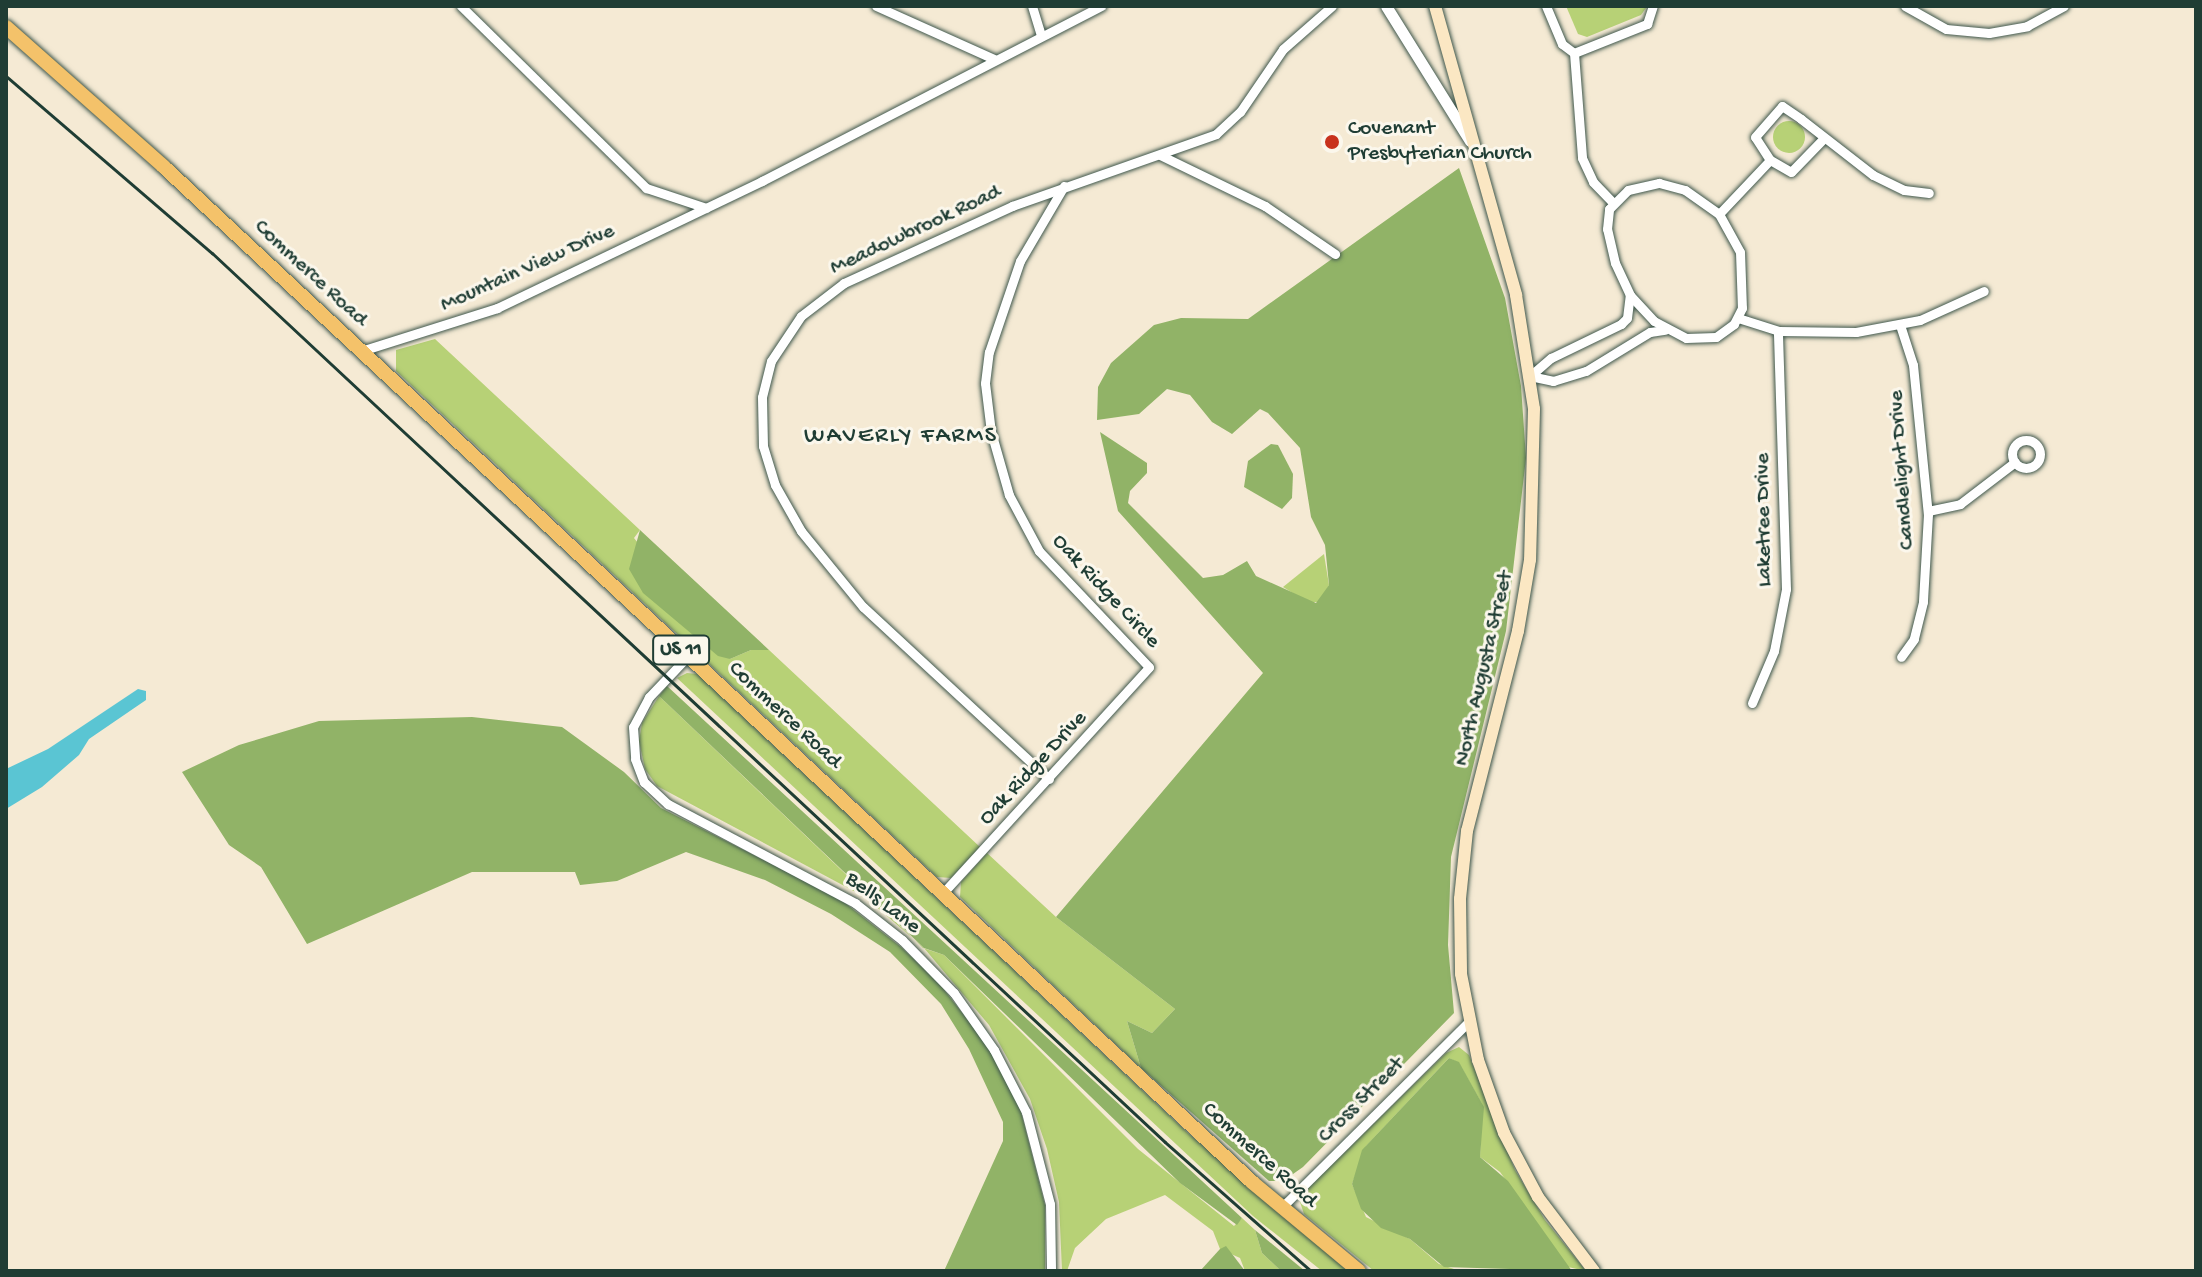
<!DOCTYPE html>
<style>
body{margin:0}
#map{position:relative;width:2202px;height:1277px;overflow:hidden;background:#f5ead4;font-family:"Gochi Hand",sans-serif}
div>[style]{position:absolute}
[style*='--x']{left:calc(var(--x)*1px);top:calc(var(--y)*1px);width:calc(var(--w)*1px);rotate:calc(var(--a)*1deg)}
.green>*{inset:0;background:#b7d176}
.round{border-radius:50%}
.forest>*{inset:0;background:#91b367}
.water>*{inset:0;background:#5ac5d3}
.roads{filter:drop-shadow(0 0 2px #3f574c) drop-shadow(0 0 2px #3f574c)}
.minor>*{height:9px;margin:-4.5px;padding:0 4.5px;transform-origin:4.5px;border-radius:4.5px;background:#fff}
.minor>.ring{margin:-4.5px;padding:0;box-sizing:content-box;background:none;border:9px solid #fff;border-radius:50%}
.tertiary>*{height:11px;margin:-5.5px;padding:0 5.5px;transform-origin:5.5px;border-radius:5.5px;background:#fff}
.secondary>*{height:12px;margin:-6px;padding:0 6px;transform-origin:6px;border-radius:6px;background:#fbe7c3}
.primary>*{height:14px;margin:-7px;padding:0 7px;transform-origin:7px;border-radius:7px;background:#f4c26a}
.rail>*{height:3px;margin:-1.5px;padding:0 1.5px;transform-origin:1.5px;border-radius:1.5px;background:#1f3d34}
.dots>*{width:22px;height:22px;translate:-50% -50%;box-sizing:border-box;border:4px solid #fbf7ec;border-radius:50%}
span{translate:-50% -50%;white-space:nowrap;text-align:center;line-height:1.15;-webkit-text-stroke:6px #fbf7ec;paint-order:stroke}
.shield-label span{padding:2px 6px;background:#fbf7ec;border:2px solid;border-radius:6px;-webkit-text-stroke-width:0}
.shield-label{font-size:20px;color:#1f3d34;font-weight:700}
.poi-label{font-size:22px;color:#1f3d34}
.left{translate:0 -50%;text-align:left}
.street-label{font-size:22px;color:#1f3d34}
.neighbourhood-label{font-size:24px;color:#1f3d34;letter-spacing:2px}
.frame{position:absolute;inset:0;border:8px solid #1f3d34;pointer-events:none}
</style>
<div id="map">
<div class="green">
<div style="clip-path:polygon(1566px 6px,1646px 6px,1646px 8px,1641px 15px,1587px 37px,1578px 34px)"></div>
<div class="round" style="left:1773px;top:121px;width:32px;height:32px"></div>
<div style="clip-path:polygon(435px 339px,640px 530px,634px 538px,730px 659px,751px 650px,769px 650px,980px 847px,951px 878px,937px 877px,396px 371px,396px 350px)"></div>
<div style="clip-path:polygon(1324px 554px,1329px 585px,1320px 602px,1307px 602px,1283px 587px)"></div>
<div style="clip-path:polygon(687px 673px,697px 674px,1189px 1134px,1348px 1271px,1322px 1271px,1253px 1216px,677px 678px)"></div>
<div style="clip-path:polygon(659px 696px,923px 948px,944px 955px,1138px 1149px,1234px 1226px,1242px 1218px,1255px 1230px,1262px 1253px,1281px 1271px,1245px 1271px,1240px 1258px,1220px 1249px,1213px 1231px,1165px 1195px,1106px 1219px,1075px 1248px,1067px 1271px,1062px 1271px,1059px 1202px,1047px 1149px,1030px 1099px,989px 1025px,924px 948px,865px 897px,657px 786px,645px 769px,639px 741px,642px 723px)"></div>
<div style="clip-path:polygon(987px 853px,1056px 917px,1175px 1009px,1152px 1033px,1127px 1021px,1141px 1068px,960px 897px,961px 882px)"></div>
<div style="clip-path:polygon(1459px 1047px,1469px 1055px,1515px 1170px,1545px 1220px,1586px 1271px,1568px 1267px,1500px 1172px,1480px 1157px,1482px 1104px,1459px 1063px,1449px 1058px,1366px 1146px,1352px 1184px,1366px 1217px,1410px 1239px,1439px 1264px,1460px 1271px,1374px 1271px,1304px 1214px,1300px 1202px,1308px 1188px,1446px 1053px)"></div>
</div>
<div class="forest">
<div style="clip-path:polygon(1459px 168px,1505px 298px,1521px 386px,1526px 458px,1506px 631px,1451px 857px,1448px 945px,1454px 1013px,1303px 1167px,1283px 1181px,1269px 1181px,1141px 1068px,1127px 1021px,1152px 1033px,1175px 1009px,1056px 917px,1263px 673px,1118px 511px,1100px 432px,1147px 463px,1147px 473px,1130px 491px,1128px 503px,1203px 578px,1223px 575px,1247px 561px,1256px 576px,1316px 603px,1329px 585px,1325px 545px,1311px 517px,1300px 448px,1268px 413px,1260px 409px,1232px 434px,1212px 422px,1190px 395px,1167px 389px,1139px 414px,1097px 420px,1098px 387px,1111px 363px,1154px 325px,1181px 318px,1248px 319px)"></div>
<div style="clip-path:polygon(1271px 444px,1278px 445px,1293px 474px,1292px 498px,1282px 509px,1244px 487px,1248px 461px)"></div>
<div style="clip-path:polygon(640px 530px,769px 650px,751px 650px,730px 659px,718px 656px,643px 593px,629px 569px)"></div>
<div style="clip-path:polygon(667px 686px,1242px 1218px,1237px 1225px,1180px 1183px,944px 955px,924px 948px,659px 696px)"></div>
<div style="clip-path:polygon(472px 717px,562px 727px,624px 772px,661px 808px,840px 899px,901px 947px,938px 982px,989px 1047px,1020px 1108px,1045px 1205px,1045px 1271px,944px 1271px,1003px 1141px,1003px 1122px,969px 1049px,941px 1004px,890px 952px,831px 914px,765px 880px,686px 852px,617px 881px,580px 885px,575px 872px,472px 872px,307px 944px,261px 867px,229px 845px,182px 772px,239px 745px,319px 721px)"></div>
<div style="clip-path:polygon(1449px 1058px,1459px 1062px,1484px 1107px,1480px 1157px,1508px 1181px,1572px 1271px,1444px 1267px,1410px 1239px,1381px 1228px,1361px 1209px,1352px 1184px,1362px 1150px)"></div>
<div style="clip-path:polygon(1255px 1230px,1305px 1271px,1281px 1271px,1262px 1253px)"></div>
<div style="clip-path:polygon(1226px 1246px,1245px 1271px,1200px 1271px,1220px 1249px)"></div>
</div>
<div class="water">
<div style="clip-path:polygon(138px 689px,146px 691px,146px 700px,89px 739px,79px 755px,42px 787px,6px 809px,6px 769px,48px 749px)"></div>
</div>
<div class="roads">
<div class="minor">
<div style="--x:461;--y:6;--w:260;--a:44.5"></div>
<div style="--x:646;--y:188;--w:63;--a:18.4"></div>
<div style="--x:876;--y:6;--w:129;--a:24.2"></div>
<div style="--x:1032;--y:6;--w:31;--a:73"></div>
<div style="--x:1546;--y:6;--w:41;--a:67.2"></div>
<div style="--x:1562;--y:44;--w:15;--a:37"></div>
<div style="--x:1574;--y:53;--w:79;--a:-21.7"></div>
<div style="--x:1647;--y:24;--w:19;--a:-72"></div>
<div style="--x:1905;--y:6;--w:47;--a:29.3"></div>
<div style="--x:1946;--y:29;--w:43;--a:5.3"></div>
<div style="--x:1989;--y:33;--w:39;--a:-10"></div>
<div style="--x:2027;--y:26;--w:42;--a:-28.4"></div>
<div style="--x:1574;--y:53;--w:105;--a:85.6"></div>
<div style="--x:1582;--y:158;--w:26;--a:65"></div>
<div style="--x:1593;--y:182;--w:29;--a:46"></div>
<div style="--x:1824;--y:138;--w:47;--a:134.1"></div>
<div style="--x:1791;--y:172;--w:24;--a:-150"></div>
<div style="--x:1770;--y:160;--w:27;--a:-123"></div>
<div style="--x:1755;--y:137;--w:41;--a:-48.9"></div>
<div style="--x:1782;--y:106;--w:23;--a:34"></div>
<div style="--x:1801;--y:119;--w:91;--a:37.9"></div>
<div style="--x:1873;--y:175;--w:34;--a:26"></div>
<div style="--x:1904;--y:190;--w:25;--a:7"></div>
<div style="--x:1160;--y:155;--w:117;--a:25.9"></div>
<div style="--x:1265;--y:206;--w:85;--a:34.4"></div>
<div style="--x:1659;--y:183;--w:27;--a:15"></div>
<div style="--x:1685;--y:190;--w:42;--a:35.2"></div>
<div style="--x:1719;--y:214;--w:43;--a:61.1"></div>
<div style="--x:1740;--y:252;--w:56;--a:88"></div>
<div style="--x:1742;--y:308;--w:18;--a:117"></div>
<div style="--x:1734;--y:324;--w:22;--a:144"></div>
<div style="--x:1716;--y:337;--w:30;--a:178"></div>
<div style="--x:1686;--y:338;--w:36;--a:-152"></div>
<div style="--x:1654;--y:321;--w:35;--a:-133"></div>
<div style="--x:1630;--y:295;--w:35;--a:-115"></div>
<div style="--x:1615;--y:263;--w:35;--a:-103"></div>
<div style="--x:1607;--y:229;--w:20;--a:-84"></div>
<div style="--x:1609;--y:209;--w:27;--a:-45"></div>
<div style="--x:1628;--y:190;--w:32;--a:-13"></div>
<div style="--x:1719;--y:214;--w:74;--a:-46.6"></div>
<div style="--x:1738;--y:318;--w:43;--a:17.6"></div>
<div style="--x:1779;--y:331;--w:77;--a:0.7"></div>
<div style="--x:1856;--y:332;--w:65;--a:-10.6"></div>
<div style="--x:1920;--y:320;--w:70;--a:-24.4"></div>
<div style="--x:1900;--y:325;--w:42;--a:72"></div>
<div style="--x:1913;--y:365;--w:150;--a:84.3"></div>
<div style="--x:1928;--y:514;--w:88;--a:93.3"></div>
<div style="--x:1923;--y:602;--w:38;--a:104"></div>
<div style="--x:1914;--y:639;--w:22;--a:126"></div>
<div style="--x:361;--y:351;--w:143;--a:-17.5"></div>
<div style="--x:497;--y:308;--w:294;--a:-25.6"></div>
<div style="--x:762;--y:181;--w:382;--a:-27.3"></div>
<div style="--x:1530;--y:376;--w:24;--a:12"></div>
<div style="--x:1553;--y:381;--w:34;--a:-17"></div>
<div style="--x:1586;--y:371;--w:75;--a:-31.4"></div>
<div style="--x:1650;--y:332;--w:15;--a:-8"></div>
<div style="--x:1530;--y:376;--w:28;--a:-41"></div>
<div style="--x:1551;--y:358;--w:78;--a:-25.9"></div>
<div style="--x:1621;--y:324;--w:8;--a:-45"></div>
<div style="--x:1627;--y:318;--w:23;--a:-83"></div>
<div class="ring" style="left:2012px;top:440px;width:19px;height:19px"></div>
<div style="--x:1928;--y:511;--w:33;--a:-12"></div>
<div style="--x:1960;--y:504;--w:69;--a:-37.4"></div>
<div style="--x:688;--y:656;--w:57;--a:133.6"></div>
<div style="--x:649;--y:697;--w:34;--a:118"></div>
<div style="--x:633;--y:727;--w:32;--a:86"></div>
<div style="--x:635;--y:759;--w:25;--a:69"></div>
<div style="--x:644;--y:782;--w:33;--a:43"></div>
<div style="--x:668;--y:804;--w:212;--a:27.9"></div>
<div style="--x:855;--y:903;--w:60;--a:38.2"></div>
<div style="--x:902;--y:940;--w:74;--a:45.5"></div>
<div style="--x:954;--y:993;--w:70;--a:54.9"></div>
<div style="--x:994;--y:1050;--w:70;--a:62.7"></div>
<div style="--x:1026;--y:1112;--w:95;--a:75.4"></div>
<div style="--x:1050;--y:1204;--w:67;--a:89.1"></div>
<div style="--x:1752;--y:703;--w:56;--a:-67.1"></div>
<div style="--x:1774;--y:651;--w:63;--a:-79"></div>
<div style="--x:1786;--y:589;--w:258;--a:-91.8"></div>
<div style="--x:1049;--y:779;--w:253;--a:-137.2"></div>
<div style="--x:863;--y:607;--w:98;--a:-129.2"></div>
<div style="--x:801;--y:531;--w:53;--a:-119.5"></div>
<div style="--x:775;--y:485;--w:41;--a:-107.1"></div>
<div style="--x:763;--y:446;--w:49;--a:-91.2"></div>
<div style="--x:762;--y:397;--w:37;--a:-76"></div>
<div style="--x:771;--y:361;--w:54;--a:-56.3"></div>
<div style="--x:801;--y:316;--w:54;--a:-37.5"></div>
<div style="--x:844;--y:283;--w:185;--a:-24.6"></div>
<div style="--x:1012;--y:206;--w:216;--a:-19.4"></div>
<div style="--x:1216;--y:134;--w:33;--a:-43"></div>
<div style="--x:1240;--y:112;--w:76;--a:-55.7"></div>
<div style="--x:1283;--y:49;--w:65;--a:-41.3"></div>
<div style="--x:942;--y:894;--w:307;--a:-47.6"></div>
<div style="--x:1149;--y:667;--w:160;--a:-133.5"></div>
<div style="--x:1039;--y:551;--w:64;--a:-118.2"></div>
<div style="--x:1009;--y:495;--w:66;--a:-105.9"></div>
<div style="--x:991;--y:432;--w:49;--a:-97"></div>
<div style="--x:985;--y:383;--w:31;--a:-83"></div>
<div style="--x:989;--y:352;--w:96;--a:-71.2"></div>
<div style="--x:1020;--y:261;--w:87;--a:-59.6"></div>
<div style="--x:1281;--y:1208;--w:265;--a:-44.8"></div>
</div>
<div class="tertiary">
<div style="--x:1386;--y:6;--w:159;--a:58.1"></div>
</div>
<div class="secondary">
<div style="--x:1435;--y:6;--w:300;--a:74.3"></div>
<div style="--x:1516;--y:295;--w:115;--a:81"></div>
<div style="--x:1534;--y:409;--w:151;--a:91.5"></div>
<div style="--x:1530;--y:560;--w:72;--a:99.6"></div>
<div style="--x:1518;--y:631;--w:206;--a:104.3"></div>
<div style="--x:1467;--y:831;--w:68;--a:95.9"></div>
<div style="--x:1460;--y:899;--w:75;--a:89.2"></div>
<div style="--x:1461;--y:974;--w:88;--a:78.8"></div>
<div style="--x:1478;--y:1060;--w:77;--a:70.4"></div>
<div style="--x:1504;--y:1133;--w:72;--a:62"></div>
<div style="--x:1538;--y:1197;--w:93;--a:52.9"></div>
</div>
<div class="primary">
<div style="--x:6;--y:27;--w:211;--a:41.5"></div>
<div style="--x:164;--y:167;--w:1488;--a:43.01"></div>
<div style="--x:1252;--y:1182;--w:139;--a:39.8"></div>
</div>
</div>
<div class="rail">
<div style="--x:6;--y:76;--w:272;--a:40.7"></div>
<div style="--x:212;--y:253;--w:1303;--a:43.01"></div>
<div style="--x:1165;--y:1142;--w:195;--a:41.5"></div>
</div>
<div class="dots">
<div style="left:1332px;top:142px;background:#c8321e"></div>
</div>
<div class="shield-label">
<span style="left:681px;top:650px">US 11</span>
</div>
<div class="poi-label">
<span class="left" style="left:1348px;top:142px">Covenant<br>Presbyterian Church</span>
</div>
<div class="street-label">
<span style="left:916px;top:231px;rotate:-25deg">Meadowbrook Road</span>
<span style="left:528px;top:269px;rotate:-24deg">Mountain View Drive</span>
<span style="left:310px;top:274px;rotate:43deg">Commerce Road</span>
<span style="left:1903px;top:470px;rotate:-94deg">Candlelight Drive</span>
<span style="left:1765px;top:520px;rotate:-91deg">Laketree Drive</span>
<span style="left:1105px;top:592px;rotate:47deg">Oak Ridge Circle</span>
<span style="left:1485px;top:669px;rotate:-77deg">North Augusta Street</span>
<span style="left:784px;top:716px;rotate:43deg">Commerce Road</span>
<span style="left:1034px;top:769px;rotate:-47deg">Oak Ridge Drive</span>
<span style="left:882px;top:904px;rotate:37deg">Bells Lane</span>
<span style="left:1362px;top:1101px;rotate:-45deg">Cross Street</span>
<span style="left:1259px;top:1156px;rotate:42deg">Commerce Road</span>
</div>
<div class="neighbourhood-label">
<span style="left:901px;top:437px">WAVERLY FARMS</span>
</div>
<div class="frame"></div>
</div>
